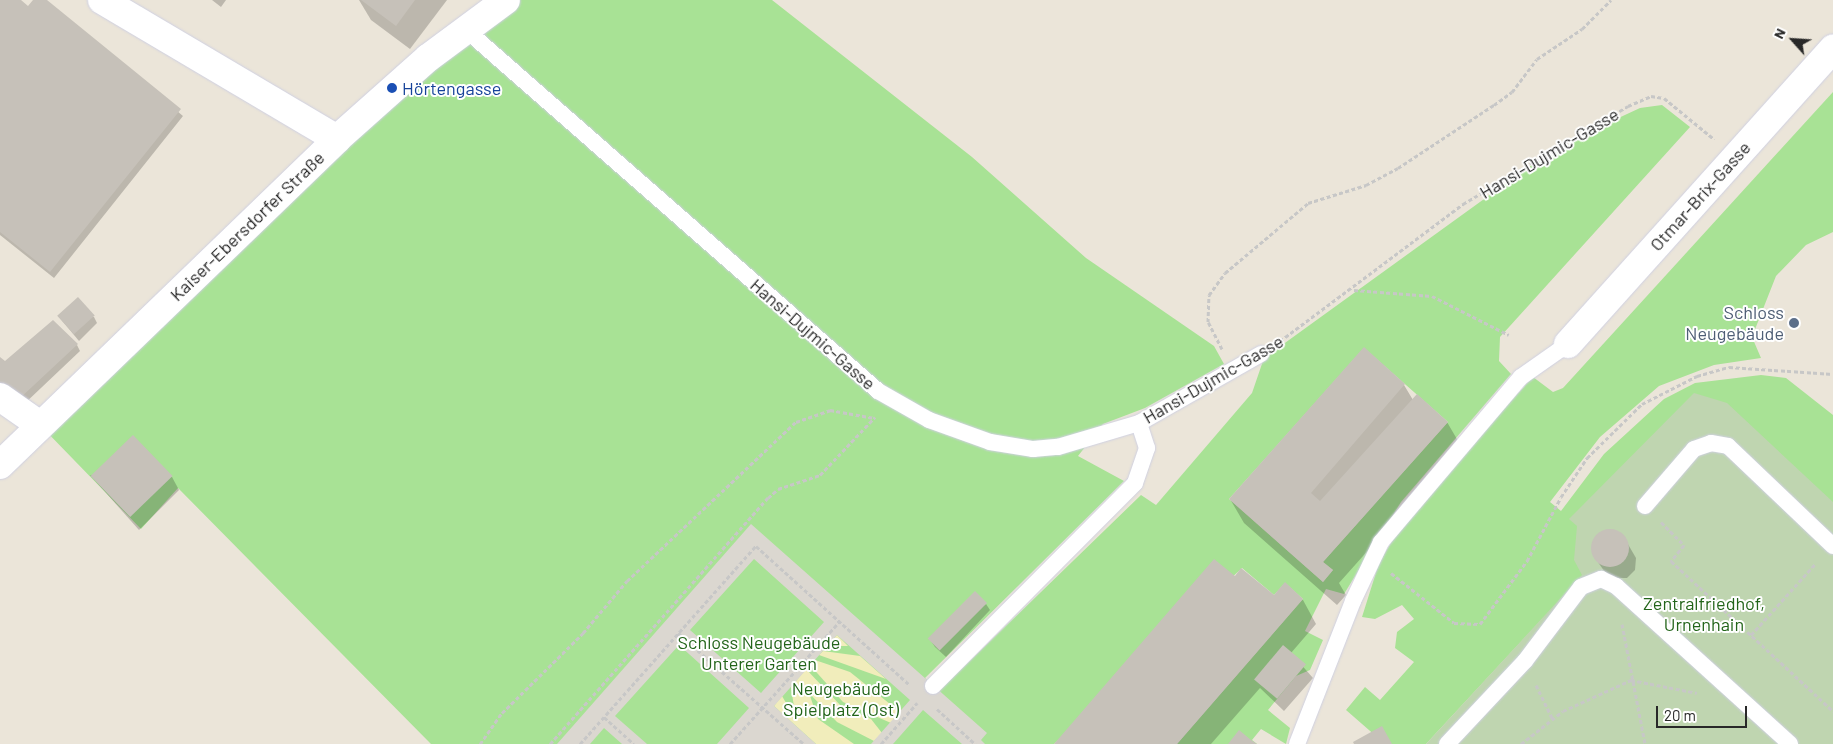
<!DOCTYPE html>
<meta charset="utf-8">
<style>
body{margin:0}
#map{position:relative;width:1833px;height:744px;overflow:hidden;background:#ebe5d9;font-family:Barlow,sans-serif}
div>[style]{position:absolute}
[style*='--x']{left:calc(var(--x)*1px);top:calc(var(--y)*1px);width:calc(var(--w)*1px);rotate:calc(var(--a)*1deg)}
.green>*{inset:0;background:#a8e295}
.sand>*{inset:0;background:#f1edbb}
.cemetery>*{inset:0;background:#bfd5b0}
.plaza>*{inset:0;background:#dbd7d0}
.shadow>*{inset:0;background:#0003}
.building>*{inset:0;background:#c6c1b9;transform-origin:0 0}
.round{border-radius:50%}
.path>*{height:3px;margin-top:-1.5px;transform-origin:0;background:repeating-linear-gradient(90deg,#c7c7c7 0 4px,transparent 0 6.5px)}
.roads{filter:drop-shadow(0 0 1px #cfd0e1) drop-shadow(0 0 1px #cfd0e1)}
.lane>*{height:16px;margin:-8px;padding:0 8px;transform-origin:8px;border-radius:8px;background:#fff}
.street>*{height:28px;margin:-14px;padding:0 14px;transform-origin:14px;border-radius:14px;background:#fff}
.secondary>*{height:28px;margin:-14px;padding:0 14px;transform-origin:14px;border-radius:14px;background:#fff}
.dots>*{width:14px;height:14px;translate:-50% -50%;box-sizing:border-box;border:2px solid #fff;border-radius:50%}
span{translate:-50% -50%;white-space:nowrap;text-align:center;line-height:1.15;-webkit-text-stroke:4px #fff;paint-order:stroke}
.transit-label{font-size:18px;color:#164399}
.left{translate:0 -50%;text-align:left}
.street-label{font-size:18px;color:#282828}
.service-label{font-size:18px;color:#4e5e75}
.right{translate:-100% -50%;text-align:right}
.park-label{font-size:18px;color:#226419}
.north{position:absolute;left:1768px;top:15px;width:50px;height:50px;-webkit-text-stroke:4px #fff;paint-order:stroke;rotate:296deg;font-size:14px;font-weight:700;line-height:20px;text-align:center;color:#282828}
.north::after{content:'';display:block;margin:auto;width:18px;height:22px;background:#282828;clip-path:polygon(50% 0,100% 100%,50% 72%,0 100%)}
.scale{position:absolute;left:1656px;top:706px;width:91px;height:22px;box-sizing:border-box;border:2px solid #282828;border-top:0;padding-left:6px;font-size:15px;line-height:18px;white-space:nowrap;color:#282828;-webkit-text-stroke:4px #fff;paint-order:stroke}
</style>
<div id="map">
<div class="green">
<div style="clip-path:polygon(evenodd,506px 0,772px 0,972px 157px,1086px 258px,1214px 346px,1224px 364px,1145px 408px,1103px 424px,1078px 456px,1124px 481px,925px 678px,939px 691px,1141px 495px,1156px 505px,1252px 393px,1264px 358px,1527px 168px,1612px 121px,1640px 108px,1662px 105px,1690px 127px,1500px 337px,1499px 361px,1511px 374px,1401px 502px,1344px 594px,1326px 589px,1305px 631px,1323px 640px,1310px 670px,1296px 676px,1268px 710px,1290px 728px,1286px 744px,1261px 729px,1252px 740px,1257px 744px,1177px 744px,1303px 599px,1285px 583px,1274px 595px,1242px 568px,1054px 744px,431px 744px,178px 488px,141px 529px,40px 425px,506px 0,1364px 348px,1448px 422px,1323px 562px,1333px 570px,1323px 582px,1229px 499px,1364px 348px)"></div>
<div style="clip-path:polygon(1833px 92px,1833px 232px,1806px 245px,1776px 276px,1752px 337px,1761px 358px,1714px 365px,1659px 386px,1600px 437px,1550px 502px,1561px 511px,1604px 454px,1664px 399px,1695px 383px,1761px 375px,1786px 378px,1833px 415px,1833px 527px,1583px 575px,1426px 744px,1385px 744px,1346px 710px,1365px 687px,1380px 700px,1414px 662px,1395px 648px,1397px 632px,1414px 619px,1402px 605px,1375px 619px,1362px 617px,1379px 563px,1409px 513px,1533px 377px,1553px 392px,1563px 388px)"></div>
</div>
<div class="sand">
<div style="clip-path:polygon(837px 635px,848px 646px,827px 646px)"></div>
<div style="clip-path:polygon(823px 651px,860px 656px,886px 679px,819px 655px)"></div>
<div style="clip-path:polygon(815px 660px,850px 672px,900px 712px,891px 723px,843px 702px,810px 665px)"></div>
<div style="clip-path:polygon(806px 669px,841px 706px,871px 719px,882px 733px,874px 741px,837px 722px,809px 693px,818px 719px,854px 744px,816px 744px,774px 706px,782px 696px,796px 720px,791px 687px)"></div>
</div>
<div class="cemetery">
<div style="clip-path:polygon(1694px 393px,1727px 403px,1833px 502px,1833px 744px,1426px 744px,1582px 575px,1574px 560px,1577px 526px,1569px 519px)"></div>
</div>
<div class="plaza">
<div style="clip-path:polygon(evenodd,751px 524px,987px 733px,981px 740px,985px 744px,962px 744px,923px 710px,893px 744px,871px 744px,910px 700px,837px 635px,774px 706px,816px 744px,717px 744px,749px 708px,679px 645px,615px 716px,647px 744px,622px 744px,604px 728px,590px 744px,557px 744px,751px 524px,754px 559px,824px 622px,761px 693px,690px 630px,754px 559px)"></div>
</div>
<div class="shadow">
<div style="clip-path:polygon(0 0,19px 0,28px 7px,34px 0,45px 0,183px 116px,54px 278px,0 235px)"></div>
<div style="clip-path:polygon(212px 0,226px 0,221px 7px)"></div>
<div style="clip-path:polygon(359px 0,447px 0,410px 49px,371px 20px)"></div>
<div style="clip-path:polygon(59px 317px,94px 317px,97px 323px,79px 341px)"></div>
<div style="clip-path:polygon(77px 345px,80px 351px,22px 406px,0 359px,5px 362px)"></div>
<div style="clip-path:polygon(1364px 349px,1404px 385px,1413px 400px,1447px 422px,1461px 446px,1339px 583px,1346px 595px,1337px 605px,1244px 523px,1230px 499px)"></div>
<div style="clip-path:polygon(90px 475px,172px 477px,179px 490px,139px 530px)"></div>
<div style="clip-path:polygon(1604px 531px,1622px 534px,1636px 558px,1635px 570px,1627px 578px,1609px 578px,1593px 555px,1592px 543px)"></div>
<div style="clip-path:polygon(1235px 578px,1274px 597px,1285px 584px,1303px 600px,1316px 624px,1291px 653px,1313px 678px,1284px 711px,1260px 688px,1211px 744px,1056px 744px)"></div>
<div style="clip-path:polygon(986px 604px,990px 610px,946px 657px,935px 647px,931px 641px)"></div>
</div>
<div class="building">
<div style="clip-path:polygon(0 0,21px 0,28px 6px,33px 0,47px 0,181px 109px,50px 272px,0 232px)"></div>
<div style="clip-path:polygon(361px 0,415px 0,396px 26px)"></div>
<div style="left:78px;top:297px;width:25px;height:28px;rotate:48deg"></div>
<div style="clip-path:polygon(53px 320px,78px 344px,18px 400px,0 388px,0 357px,5px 361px)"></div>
<div style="clip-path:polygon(1364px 347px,1405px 384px,1311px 493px,1320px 501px,1417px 394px,1448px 422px,1323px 562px,1333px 570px,1323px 582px,1229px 499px)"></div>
<div style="left:133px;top:435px;width:57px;height:59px;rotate:46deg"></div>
<div class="round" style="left:1591px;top:529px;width:38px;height:38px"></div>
<div style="clip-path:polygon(1214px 559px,1235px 576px,1241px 568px,1274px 595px,1285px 582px,1303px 599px,1177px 744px,1054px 744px)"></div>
<div style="left:975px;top:591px;width:17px;height:67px;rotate:45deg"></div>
<div style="left:1283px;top:645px;width:30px;height:45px;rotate:40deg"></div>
<div style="clip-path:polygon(1382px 726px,1392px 744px,1354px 744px,1353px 742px)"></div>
<div style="clip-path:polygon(1239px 730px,1251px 740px,1257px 744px,1228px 744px)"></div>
</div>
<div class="path">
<div style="--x:1354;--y:290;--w:78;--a:4.4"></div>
<div style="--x:1432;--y:296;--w:86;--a:26.9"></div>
<div style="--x:1280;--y:341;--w:229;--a:-36.8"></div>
<div style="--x:1463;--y:204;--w:192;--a:-30.7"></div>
<div style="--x:1628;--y:106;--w:25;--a:-23"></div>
<div style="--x:1651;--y:96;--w:13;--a:9"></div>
<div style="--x:1664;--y:98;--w:65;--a:39.4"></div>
<div style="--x:1222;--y:349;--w:30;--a:-117"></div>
<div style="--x:1208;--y:322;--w:27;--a:-88"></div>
<div style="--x:1209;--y:295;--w:27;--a:-54"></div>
<div style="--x:1225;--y:273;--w:109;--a:-40.1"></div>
<div style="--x:1308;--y:203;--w:61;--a:-17.2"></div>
<div style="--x:1366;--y:185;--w:36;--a:-28"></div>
<div style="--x:1398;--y:168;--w:115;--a:-33.3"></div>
<div style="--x:1494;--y:105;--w:22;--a:-36"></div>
<div style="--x:1512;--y:92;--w:41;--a:-52.9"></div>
<div style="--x:1537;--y:59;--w:54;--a:-33.7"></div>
<div style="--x:1582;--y:29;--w:41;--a:-45"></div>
<div style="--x:1661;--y:522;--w:33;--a:45"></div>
<div style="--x:1684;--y:545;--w:21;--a:129"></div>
<div style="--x:1671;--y:561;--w:221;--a:42.8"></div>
<div style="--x:1391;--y:573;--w:80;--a:38.4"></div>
<div style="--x:1454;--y:623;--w:26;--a:2"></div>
<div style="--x:1480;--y:624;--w:79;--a:-53.3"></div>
<div style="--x:1527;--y:561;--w:72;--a:-62"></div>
<div style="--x:1561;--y:497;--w:47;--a:-56.3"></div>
<div style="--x:1587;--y:458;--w:77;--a:-44.5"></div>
<div style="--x:1642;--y:404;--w:62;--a:-27"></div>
<div style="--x:1697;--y:376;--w:33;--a:-16"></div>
<div style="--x:1729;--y:367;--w:104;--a:3.9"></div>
<div style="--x:1622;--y:624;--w:122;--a:79.1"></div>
<div style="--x:678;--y:633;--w:168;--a:41.4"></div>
<div style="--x:1751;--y:635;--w:97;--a:-47.9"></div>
<div style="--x:1536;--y:685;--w:37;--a:64"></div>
<div style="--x:937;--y:709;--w:52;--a:42.6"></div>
<div style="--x:604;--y:717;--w:40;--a:42"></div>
<div style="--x:480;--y:744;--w:38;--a:-55"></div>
<div style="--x:502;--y:713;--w:114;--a:-44.6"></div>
<div style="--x:583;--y:633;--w:68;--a:-49.8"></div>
<div style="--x:627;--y:581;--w:232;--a:-43.3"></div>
<div style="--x:796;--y:422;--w:36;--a:-19"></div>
<div style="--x:830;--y:410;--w:45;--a:10.3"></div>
<div style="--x:550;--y:744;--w:329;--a:-48.5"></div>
<div style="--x:768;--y:498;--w:13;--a:-42"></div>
<div style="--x:778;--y:489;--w:44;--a:-18.4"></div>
<div style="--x:820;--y:475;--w:80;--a:-46.5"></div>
<div style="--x:580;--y:744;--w:265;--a:-48.4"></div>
<div style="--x:756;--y:546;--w:207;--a:42.1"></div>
<div style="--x:730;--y:744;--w:165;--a:-48.2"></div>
<div style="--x:881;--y:744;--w:55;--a:-48.7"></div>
<div style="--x:1521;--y:744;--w:53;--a:-38.2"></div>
<div style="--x:1563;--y:711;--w:75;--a:-24.5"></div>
<div style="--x:1631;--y:680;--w:67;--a:11.1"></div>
</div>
<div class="roads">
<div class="lane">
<div style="--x:465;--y:29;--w:549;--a:41.23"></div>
<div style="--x:878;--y:391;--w:59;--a:29.6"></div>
<div style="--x:929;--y:420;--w:65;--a:19.8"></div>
<div style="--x:990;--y:442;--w:44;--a:9.2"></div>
<div style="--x:1033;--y:449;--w:25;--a:-5"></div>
<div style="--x:1058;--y:447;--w:84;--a:-16.5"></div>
<div style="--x:1139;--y:423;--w:140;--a:-29.5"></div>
<div style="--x:1645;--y:506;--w:75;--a:-49.3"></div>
<div style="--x:1694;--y:449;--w:18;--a:-19"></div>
<div style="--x:1711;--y:443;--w:17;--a:10"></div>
<div style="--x:1728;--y:446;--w:145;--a:43.6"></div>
<div style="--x:933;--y:686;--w:286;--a:-45.1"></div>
<div style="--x:1135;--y:483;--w:37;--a:-71"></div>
<div style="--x:1147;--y:448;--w:26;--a:-108"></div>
<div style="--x:1297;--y:744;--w:154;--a:-68.6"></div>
<div style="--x:1353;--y:601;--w:65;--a:-64.6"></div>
<div style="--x:1381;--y:542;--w:216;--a:-49.7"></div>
<div style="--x:1521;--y:377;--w:57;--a:-35.1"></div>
<div style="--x:1447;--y:744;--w:114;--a:-46.8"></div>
<div style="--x:1525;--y:661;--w:93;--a:-52.9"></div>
<div style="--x:1581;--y:587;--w:22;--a:-22"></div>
<div style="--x:1601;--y:579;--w:17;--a:25"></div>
<div style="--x:1616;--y:586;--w:235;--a:42.2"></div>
</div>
<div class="street">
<div style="--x:102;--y:0;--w:273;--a:30.6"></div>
<div style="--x:1568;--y:344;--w:397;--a:-48.1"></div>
<div style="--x:0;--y:397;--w:49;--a:35"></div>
</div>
<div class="secondary">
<div style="--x:0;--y:465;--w:469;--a:-44"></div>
<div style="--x:337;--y:139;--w:122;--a:-41.7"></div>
<div style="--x:428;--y:58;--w:97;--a:-36.6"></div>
</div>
</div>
<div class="dots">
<div style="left:392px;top:88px;background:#1a4fb4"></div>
<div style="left:1794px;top:323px;background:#5c6f8a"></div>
</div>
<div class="transit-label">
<span class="left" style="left:402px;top:88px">Hörtengasse</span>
</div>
<div class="street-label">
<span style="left:1549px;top:153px;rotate:-31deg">Hansi-Dujmic-Gasse</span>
<span style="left:1700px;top:196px;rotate:-48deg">Otmar-Brix-Gasse</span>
<span style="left:247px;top:226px;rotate:-44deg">Kaiser-Ebersdorfer Straße</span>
<span style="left:813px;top:334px;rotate:41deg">Hansi-Dujmic-Gasse</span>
<span style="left:1213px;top:379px;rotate:-30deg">Hansi-Dujmic-Gasse</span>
</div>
<div class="service-label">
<span class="right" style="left:1784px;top:323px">Schloss<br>Neugebäude</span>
</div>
<div class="park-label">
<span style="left:1704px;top:614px">Zentralfriedhof,<br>Urnenhain</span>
<span style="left:759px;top:653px">Schloss Neugebäude<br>Unterer Garten</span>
<span style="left:841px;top:699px">Neugebäude<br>Spielplatz (Ost)</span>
</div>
<div class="north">N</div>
<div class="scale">20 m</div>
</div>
